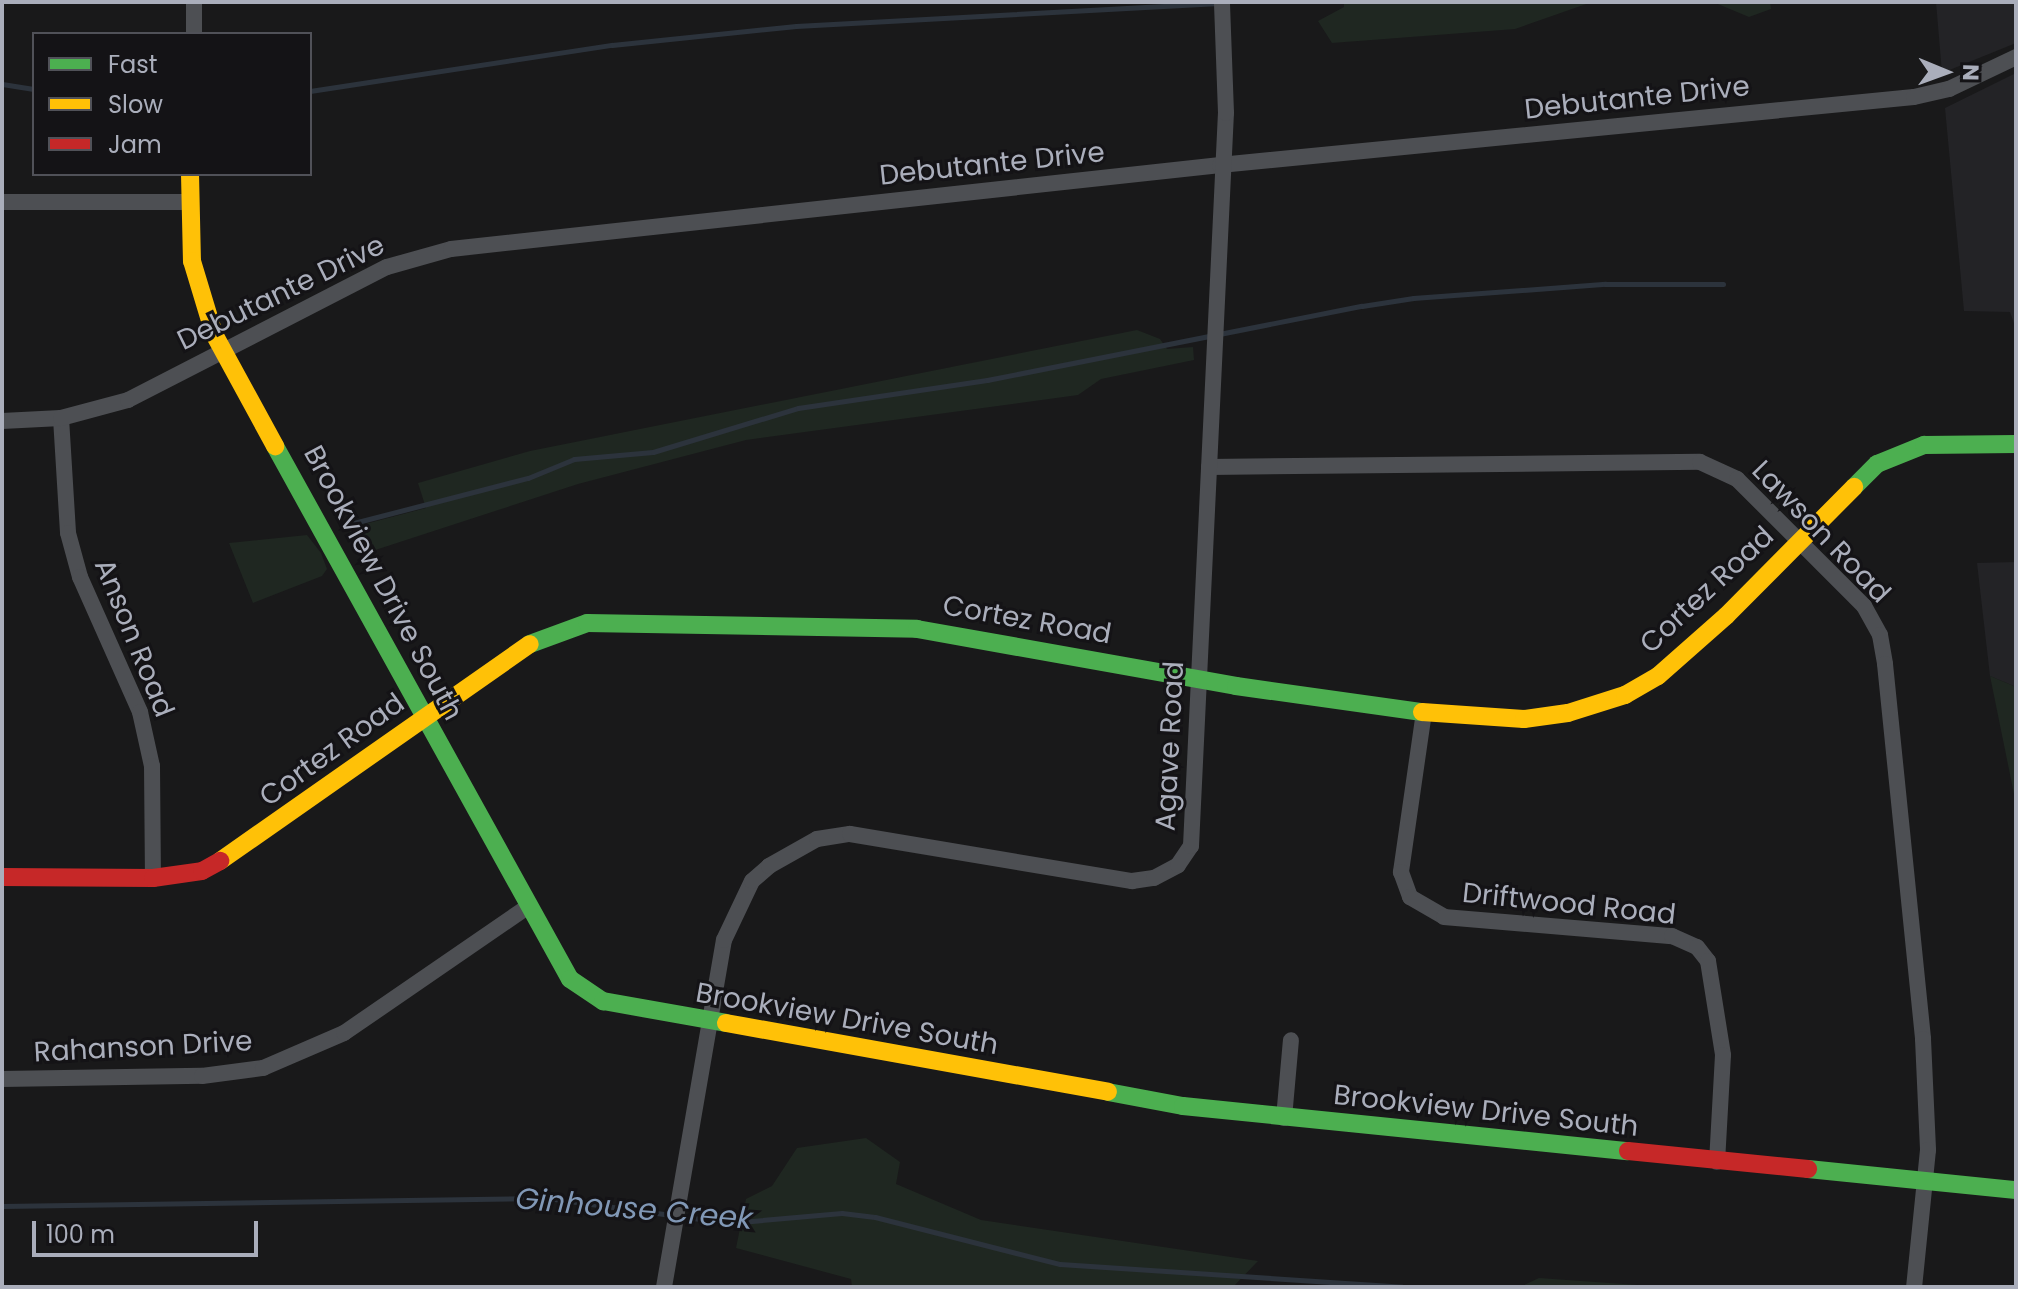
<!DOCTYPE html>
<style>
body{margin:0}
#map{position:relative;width:2018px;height:1289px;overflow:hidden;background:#19191a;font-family:Poppins,sans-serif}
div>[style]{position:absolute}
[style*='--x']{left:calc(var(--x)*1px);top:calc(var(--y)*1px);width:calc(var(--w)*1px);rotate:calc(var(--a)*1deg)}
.built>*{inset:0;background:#232326}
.green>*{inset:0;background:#1f2721}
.stream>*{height:5px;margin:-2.5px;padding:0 2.5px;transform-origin:2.5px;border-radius:2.5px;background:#2c333c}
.street>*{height:16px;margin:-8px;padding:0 8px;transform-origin:8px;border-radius:8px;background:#4d4f53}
.fast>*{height:18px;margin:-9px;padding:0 9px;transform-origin:9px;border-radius:9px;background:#4caf50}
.slow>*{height:18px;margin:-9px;padding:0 9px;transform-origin:9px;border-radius:9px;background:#ffc107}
.jam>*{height:18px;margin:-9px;padding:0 9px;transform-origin:9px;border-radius:9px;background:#c62828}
span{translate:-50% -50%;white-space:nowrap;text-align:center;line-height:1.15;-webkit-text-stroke:6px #141316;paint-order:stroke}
.street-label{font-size:28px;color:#aaaebb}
.water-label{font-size:30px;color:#8198b6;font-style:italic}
.frame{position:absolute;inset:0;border:4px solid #aaaebb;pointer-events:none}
.legend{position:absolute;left:32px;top:32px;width:280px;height:144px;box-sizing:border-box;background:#141316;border:2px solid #505158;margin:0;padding:10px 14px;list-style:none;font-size:24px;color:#aaaebb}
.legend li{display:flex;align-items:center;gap:16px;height:40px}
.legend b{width:40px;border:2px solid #505158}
.north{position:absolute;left:1906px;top:32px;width:80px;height:80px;-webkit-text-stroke:6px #141316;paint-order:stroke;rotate:91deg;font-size:22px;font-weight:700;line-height:32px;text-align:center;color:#aaaebb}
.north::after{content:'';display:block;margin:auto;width:28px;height:36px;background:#aaaebb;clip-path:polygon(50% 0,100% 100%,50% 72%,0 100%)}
.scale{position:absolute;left:32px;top:1221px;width:226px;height:36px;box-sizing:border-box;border:4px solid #aaaebb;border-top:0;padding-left:10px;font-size:24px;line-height:28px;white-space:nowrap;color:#aaaebb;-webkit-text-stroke:6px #141316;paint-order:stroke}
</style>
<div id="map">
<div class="built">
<div style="clip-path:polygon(1936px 2px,2016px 2px,2016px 43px,1942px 73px)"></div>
<div style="clip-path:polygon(2016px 73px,2016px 329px,2010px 312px,1964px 311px,1945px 108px)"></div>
<div style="clip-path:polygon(2016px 562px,2016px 687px,1990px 676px,1977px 563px)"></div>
</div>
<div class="green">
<div style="clip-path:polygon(1344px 2px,1592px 2px,1515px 29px,1332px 43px,1318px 21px,1344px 7px)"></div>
<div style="clip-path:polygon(1713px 2px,1770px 2px,1771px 9px,1749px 17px)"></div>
<div style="clip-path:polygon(1137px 330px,1160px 339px,1167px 349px,1193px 347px,1194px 360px,1101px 379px,1078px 395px,746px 440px,578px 484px,360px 555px,349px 537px,350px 528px,426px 508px,418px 483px,530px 451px)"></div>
<div style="clip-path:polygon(307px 535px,321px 553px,327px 569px,322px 576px,253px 603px,229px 543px)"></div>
<div style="clip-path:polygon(1990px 676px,2016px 687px,2016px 804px)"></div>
<div style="clip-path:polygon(866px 1138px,900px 1162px,896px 1184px,981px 1220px,1258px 1261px,1233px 1287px,852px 1287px,851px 1279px,736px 1248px,746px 1199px,772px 1186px,797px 1148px)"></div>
<div style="clip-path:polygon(1539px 1278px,1666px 1287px,1520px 1287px)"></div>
</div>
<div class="stream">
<div style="--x:2;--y:84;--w:32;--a:9"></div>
<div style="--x:310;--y:91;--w:305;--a:-8.7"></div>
<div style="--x:612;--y:45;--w:185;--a:-5.9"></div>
<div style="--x:796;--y:26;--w:419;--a:-3.1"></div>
<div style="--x:342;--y:526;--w:192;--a:-14.5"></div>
<div style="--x:528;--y:478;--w:50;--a:-22.4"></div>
<div style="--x:574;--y:459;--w:79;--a:-5.1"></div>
<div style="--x:653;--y:452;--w:152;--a:-16.9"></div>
<div style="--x:798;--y:408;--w:191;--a:-8.4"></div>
<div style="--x:987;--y:380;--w:382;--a:-11.2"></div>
<div style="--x:1362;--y:306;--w:52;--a:-8.9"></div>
<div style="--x:1413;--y:298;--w:193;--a:-4.2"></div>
<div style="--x:1605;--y:284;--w:118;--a:0"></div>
<div style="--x:2;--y:1206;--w:545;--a:-0.84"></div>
<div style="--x:547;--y:1198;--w:184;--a:7.8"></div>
<div style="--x:729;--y:1223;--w:113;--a:-5.1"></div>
<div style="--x:842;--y:1213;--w:33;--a:7"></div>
<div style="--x:875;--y:1217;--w:191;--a:14.3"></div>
<div style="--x:1060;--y:1264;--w:343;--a:3.8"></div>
</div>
<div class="street">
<div style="--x:194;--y:34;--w:32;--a:-90"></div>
<div style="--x:2;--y:202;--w:187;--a:0"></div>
<div style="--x:61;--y:418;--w:115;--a:86.5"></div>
<div style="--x:68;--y:533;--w:46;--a:74.7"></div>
<div style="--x:80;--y:577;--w:148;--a:66"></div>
<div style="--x:140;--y:712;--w:55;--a:77.5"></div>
<div style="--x:152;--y:766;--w:112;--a:89.5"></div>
<div style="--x:2;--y:421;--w:59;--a:-2.9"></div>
<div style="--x:61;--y:418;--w:69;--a:-15"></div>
<div style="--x:128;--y:400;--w:291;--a:-27.2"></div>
<div style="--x:387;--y:267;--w:66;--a:-15.7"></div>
<div style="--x:451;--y:249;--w:774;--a:-6.23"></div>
<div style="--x:1220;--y:165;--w:697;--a:-5.6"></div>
<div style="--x:1914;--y:97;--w:36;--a:-13"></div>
<div style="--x:1949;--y:89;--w:74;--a:-25.5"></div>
<div style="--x:1209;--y:467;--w:491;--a:-0.6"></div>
<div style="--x:1700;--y:462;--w:41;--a:24.7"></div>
<div style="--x:1737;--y:479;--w:180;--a:45"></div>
<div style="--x:1864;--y:606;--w:33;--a:61"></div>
<div style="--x:1880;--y:635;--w:29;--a:80"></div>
<div style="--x:1885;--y:664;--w:377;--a:84.2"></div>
<div style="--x:1923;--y:1039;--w:111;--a:87.4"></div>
<div style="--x:1928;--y:1150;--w:138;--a:95.8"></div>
<div style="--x:1424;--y:712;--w:162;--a:98.2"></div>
<div style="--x:1401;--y:872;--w:27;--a:70"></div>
<div style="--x:1410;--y:897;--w:39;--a:30"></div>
<div style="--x:1444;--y:917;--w:229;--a:4.8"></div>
<div style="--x:1672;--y:936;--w:27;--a:24"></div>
<div style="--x:1697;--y:947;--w:18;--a:52"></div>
<div style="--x:1708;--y:961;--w:95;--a:80.9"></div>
<div style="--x:1723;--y:1055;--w:107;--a:93.2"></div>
<div style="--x:2;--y:1079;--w:200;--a:-0.9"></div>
<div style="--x:202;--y:1076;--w:62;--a:-7.5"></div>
<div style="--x:263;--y:1068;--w:88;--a:-23.4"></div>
<div style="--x:344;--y:1033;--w:222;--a:-34.5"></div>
<div style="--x:1284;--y:1118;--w:78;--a:-84.9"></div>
<div style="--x:664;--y:1287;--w:352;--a:-80.2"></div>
<div style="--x:724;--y:940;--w:65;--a:-64.6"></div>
<div style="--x:752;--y:881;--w:23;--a:-41"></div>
<div style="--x:769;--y:866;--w:55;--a:-29.4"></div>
<div style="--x:817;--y:839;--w:33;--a:-9"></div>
<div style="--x:850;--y:834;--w:286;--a:9.5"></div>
<div style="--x:1132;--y:881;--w:22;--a:-8"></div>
<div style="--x:1154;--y:878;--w:27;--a:-28"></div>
<div style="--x:1178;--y:865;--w:23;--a:-56"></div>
<div style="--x:1191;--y:846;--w:734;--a:-87.27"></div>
<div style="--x:1226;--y:113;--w:111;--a:-92.1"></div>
</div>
<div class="fast">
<div style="--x:275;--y:446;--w:609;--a:61.04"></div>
<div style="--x:570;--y:979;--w:40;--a:34"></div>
<div style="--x:603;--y:1001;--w:125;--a:10.1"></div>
<div style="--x:1854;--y:487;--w:33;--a:-45"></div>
<div style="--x:1877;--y:464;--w:51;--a:-22"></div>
<div style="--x:1924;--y:445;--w:92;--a:-0.6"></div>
<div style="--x:530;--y:644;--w:61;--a:-20.2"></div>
<div style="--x:587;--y:623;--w:330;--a:1"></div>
<div style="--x:917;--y:629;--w:324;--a:10.1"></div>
<div style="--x:1236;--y:686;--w:188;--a:8"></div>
<div style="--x:1108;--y:1092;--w:76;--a:10.6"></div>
<div style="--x:1183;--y:1106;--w:447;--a:5.8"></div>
<div style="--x:1808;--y:1169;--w:209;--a:5.8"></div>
</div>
<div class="slow">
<div style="--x:190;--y:174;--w:87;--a:88.7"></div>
<div style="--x:192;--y:261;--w:76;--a:73.2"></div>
<div style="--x:214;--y:334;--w:128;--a:61.4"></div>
<div style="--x:1422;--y:712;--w:102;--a:3.9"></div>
<div style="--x:1524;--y:719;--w:44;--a:-7.8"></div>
<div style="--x:1568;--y:713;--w:60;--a:-17.5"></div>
<div style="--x:1625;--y:695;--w:38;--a:-30"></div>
<div style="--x:1658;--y:676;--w:91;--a:-41.4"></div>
<div style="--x:1726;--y:616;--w:182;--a:-45.2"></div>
<div style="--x:220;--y:861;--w:378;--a:-35"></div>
<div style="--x:726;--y:1023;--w:388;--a:10.2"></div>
</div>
<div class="jam">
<div style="--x:2;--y:877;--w:151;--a:0.4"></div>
<div style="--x:153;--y:878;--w:49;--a:-8.1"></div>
<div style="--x:202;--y:871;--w:21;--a:-29"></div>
<div style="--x:1628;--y:1151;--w:181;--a:5.7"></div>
</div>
<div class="street-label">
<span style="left:1637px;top:98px;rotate:-6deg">Debutante Drive</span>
<span style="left:992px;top:164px;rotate:-6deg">Debutante Drive</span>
<span style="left:281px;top:293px;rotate:-26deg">Debutante Drive</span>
<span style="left:1821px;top:532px;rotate:46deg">Lawson Road</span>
<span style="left:383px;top:583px;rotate:62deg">Brookview Drive South</span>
<span style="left:1707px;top:590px;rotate:-43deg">Cortez Road</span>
<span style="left:1027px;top:620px;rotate:10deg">Cortez Road</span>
<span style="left:134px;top:638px;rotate:68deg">Anson Road</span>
<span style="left:1170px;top:746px;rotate:-87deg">Agave Road</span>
<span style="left:332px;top:750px;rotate:-36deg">Cortez Road</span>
<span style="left:1569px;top:904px;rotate:6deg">Driftwood Road</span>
<span style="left:847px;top:1019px;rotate:10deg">Brookview Drive South</span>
<span style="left:143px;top:1047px;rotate:-3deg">Rahanson Drive</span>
<span style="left:1486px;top:1111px;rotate:6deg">Brookview Drive South</span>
</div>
<div class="water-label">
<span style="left:634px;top:1209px;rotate:5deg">Ginhouse Creek</span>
</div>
<div class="frame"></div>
<ul class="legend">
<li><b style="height:10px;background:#4caf50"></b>Fast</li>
<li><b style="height:10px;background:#ffc107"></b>Slow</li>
<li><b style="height:10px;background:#c62828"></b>Jam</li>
</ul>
<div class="north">N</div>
<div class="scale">100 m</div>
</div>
